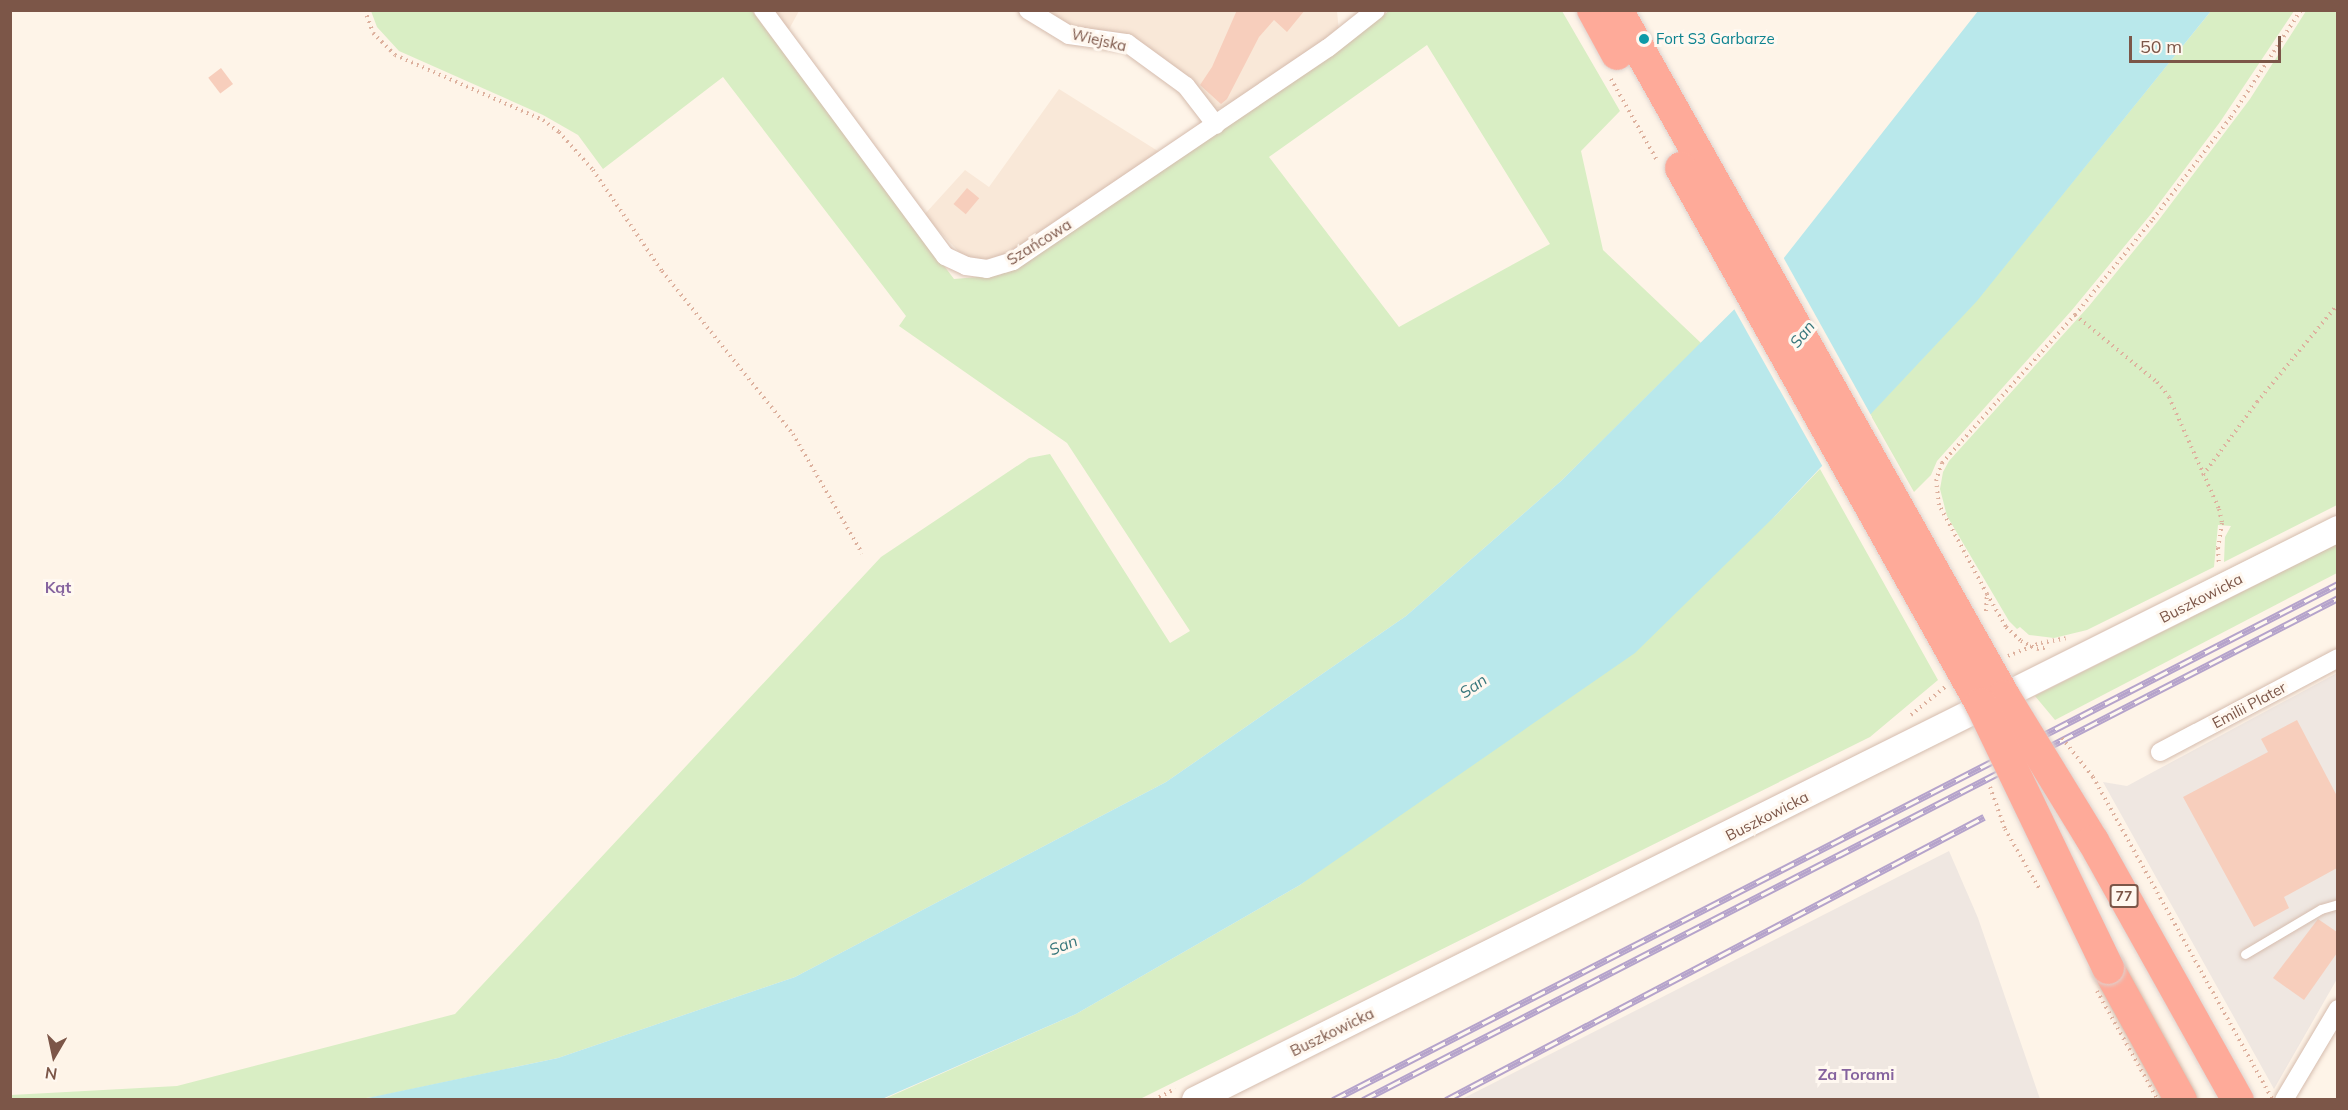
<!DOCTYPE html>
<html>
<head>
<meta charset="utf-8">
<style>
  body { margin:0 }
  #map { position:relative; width:2348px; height:1110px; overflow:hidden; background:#fef4e8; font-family:Mulish,sans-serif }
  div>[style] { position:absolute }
  .residential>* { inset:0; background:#f9e8d8 }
  .industrial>* { inset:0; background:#efe7e1 }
  .green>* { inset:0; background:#d9eec4 }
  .water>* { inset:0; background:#b9e8eb }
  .pier>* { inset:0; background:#fef4e8 }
  .building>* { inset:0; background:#f7cebc; transform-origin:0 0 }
  .path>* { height:4px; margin-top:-2px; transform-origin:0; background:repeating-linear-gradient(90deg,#ddb19e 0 1.5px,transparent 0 6px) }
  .roads { filter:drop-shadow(0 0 2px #d5bcae) drop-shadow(0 0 2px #d5bcae) }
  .lane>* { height:9px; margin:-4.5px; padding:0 4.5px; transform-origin:4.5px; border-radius:4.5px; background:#fff }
  .street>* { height:18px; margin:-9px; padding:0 9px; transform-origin:9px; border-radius:9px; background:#fff }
  .secondary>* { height:26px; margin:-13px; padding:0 13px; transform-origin:13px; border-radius:13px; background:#fff }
  .highway>* { height:32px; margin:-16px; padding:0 16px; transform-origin:16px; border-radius:16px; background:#feaa99 }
  .rail>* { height:7px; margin-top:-3.5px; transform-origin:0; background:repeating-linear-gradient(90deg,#fff8f0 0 14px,#b5a3cb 0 28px); box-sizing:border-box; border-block:2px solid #b5a3cb }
  .path-bridge>* { height:4px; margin-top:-2px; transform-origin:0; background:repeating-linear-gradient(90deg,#ddb19e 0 1.5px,transparent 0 6px) }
  .bridges { filter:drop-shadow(0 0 2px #ddd3cf) drop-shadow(0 0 2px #ddd3cf) }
  .highway-bridge>* { height:32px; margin:-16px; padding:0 16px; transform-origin:16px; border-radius:16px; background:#feaa99 }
  .dots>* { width:16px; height:16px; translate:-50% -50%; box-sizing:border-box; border:3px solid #fff8f0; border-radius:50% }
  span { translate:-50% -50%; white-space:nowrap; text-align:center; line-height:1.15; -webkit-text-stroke:6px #fff8f0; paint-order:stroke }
  .shield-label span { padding:2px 4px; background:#fff8f0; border:2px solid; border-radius:4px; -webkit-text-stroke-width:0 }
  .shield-label { font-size:14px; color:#7c5648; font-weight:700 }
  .culture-label { font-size:15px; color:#0d838f }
  .left { translate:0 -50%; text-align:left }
  .street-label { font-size:15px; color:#7c5648 }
  .water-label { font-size:16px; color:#37767b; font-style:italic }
  .neighbourhood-label { font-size:16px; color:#86649f; font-weight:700 }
  .frame { position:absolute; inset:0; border:12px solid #7c5648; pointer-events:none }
  .north { position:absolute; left:24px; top:1026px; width:60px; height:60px; -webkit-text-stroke:4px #fff8f0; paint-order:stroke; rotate:189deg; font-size:16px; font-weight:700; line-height:24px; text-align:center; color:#7c5648 }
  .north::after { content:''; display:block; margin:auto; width:21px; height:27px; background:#7c5648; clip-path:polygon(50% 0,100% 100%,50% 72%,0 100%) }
  .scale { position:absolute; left:2129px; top:36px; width:152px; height:27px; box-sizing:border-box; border:3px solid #7c5648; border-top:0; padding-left:8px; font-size:18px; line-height:21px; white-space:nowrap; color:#7c5648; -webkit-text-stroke:4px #fff8f0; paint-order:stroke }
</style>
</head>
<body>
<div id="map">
  <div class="residential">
    <div style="clip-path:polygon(773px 11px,799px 11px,788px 31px)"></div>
    <div style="clip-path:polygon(1045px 11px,1337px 11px,1339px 31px,1229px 107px,1212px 109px,1181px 74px,1073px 28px)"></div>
    <div style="clip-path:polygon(1059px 89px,1161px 153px,1021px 248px,995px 260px,976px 262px,961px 254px,924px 215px,965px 170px,989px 187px)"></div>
  </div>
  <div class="industrial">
    <div style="clip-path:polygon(2337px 673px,2337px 979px,2274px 1089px,2103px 782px,2127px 786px)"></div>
    <div style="clip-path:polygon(1949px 851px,1978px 918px,2040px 1099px,1462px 1099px)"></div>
  </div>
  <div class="green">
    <div style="clip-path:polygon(evenodd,371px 11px,752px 11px,954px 279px,1000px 275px,1239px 117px,1389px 11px,1562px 11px,1620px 111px,1581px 151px,1603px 250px,1701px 343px,1561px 481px,1406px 616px,1166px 782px,795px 977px,558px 1058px,374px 1097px,358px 1099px,11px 1100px,11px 1095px,177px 1086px,455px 1014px,881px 557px,1029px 458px,1050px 454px,1170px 643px,1190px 631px,1067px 443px,899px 326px,906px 316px,723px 77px,603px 169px,578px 135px,543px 115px,399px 51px,377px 27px,371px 11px,1427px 45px,1550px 244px,1399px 327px,1269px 157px,1427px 45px)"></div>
    <div style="clip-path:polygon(2211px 11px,2294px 11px,2220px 122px,2151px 214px,2072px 310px,1937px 461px,1931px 475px,1914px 492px,1870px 414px,1977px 300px)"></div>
    <div style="clip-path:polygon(2306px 11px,2337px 11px,2337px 505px,2224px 562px,2225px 537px,2231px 526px,2218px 525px,2214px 567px,2087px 630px,2054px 638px,2029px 635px,2020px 627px,2017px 629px,2009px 621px,1947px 516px,1940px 489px,1943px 472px,1949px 461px,2089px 306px,2158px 221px,2250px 99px)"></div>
    <div style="clip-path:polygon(1820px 469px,1938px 680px,1870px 737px,1140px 1099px,882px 1100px,1076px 1014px,1300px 885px,1775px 516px)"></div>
    <div style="clip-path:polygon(2337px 544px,2337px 573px,2055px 720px,2035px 696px)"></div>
  </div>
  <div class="water">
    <div style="clip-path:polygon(1978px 11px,2211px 11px,1977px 301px,1775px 516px,1635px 653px,1300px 885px,1076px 1014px,882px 1099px,358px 1100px,558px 1058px,795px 977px,1166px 782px,1406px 616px,1561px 481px,1776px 268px)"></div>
  </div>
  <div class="pier">
    <div style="clip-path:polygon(1782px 255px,1872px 417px,1824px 469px,1733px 307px)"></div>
  </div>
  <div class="building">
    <div style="clip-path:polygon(1237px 10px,1305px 10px,1287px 32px,1274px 20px,1259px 37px,1227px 99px,1221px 104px,1200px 85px,1212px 67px)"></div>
    <div style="left:221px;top:68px;width:20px;height:16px;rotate:53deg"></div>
    <div style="left:967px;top:188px;width:16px;height:21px;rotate:40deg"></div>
    <div style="clip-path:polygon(2297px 720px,2337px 796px,2337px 868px,2284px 897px,2289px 908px,2254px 927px,2183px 797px,2268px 752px,2261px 739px)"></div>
    <div style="clip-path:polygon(2318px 919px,2337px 932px,2337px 953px,2304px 1000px,2273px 978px)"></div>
  </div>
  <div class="path">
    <div style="left:365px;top:10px;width:24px;rotate:71deg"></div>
    <div style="left:373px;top:33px;width:31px;rotate:45deg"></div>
    <div style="left:395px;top:55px;width:162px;rotate:23.7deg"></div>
    <div style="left:543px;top:120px;width:20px;rotate:37deg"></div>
    <div style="left:559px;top:132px;width:51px;rotate:48.2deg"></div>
    <div style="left:593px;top:170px;width:122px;rotate:55.7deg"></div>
    <div style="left:662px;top:271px;width:209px;rotate:51.2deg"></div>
    <div style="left:793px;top:434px;width:138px;rotate:59.9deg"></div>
    <div style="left:2075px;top:315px;width:106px;rotate:39.3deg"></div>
    <div style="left:2157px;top:382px;width:19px;rotate:51deg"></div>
    <div style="left:2169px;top:397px;width:123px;rotate:65.9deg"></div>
    <div style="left:2219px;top:509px;width:14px;rotate:78deg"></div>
    <div style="left:2222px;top:523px;width:25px;rotate:99deg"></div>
    <div style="left:2218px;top:548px;width:17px;rotate:87deg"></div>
    <div style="left:2203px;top:475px;width:91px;rotate:-53.5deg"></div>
    <div style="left:2257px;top:402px;width:127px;rotate:-50.4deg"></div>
    <div style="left:1987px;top:594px;width:38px;rotate:60deg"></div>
    <div style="left:2006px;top:627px;width:21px;rotate:43deg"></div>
    <div style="left:2021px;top:641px;width:18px;rotate:27deg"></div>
    <div style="left:2037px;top:649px;width:12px;rotate:-9deg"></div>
    <div style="left:1986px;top:611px;width:17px;rotate:-87deg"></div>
    <div style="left:1987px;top:594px;width:101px;rotate:-118.3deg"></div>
    <div style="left:1939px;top:505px;width:24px;rotate:-97deg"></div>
    <div style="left:1936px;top:481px;width:19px;rotate:-72deg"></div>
    <div style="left:1942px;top:463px;width:199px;rotate:-48.1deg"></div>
    <div style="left:2075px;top:315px;width:124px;rotate:-50.9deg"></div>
    <div style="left:2153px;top:219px;width:128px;rotate:-52.6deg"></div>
    <div style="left:2231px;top:117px;width:128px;rotate:-56.8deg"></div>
    <div style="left:2008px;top:656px;width:35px;rotate:-22deg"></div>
    <div style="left:2041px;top:643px;width:25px;rotate:-11deg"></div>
    <div style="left:1911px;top:715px;width:44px;rotate:-39.5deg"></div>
    <div style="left:1154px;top:1100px;width:24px;rotate:-28deg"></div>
  </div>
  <div class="roads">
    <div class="lane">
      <div style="left:2245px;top:954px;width:88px;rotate:-30.6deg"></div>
      <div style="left:2321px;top:909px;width:18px;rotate:-16deg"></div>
    </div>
    <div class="street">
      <div style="left:763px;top:10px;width:306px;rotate:53.5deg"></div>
      <div style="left:945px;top:256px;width:23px;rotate:25deg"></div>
      <div style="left:966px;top:266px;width:21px;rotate:8deg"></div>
      <div style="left:987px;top:269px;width:27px;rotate:-17deg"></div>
      <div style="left:1013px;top:261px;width:380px;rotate:-34.1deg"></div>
      <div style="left:1328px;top:48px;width:61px;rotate:-38.4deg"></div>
      <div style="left:1028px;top:10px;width:48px;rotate:31.4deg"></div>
      <div style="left:1069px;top:35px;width:59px;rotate:7.9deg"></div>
      <div style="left:1127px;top:43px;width:73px;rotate:36.1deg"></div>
      <div style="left:1186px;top:86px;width:49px;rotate:52.4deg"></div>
      <div style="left:2160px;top:752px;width:201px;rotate:-27.8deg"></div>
      <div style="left:2284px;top:1100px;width:106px;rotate:-59.3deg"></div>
    </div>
    <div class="secondary">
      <div style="left:1195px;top:1100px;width:1278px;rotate:-26.54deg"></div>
    </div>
    <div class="highway">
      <div style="left:2108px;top:968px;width:151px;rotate:61.1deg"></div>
    </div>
  </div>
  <div class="rail">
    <div style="left:1333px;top:1100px;width:1130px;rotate:-27.18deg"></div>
    <div style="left:1363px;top:1100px;width:1097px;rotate:-27.24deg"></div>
    <div style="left:1446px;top:1100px;width:608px;rotate:-27.75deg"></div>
  </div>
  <div class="path-bridge">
    <div style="left:1611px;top:79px;width:95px;rotate:60.5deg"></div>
    <div style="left:2062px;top:738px;width:50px;rotate:51.5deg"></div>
    <div style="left:2093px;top:777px;width:370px;rotate:60.9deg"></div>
    <div style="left:1990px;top:787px;width:45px;rotate:70.3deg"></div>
    <div style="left:2005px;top:829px;width:68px;rotate:60deg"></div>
    <div style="left:2097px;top:991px;width:125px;rotate:60.8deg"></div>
  </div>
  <div class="bridges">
    <div class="highway-bridge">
      <div style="left:1593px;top:10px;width:50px;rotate:61.4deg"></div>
      <div style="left:1617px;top:10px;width:788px;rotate:60.57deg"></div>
      <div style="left:2004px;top:696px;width:170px;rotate:58.5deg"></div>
      <div style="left:2093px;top:841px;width:297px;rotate:60.8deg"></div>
      <div style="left:1681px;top:168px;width:614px;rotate:60.76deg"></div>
      <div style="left:1981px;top:704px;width:293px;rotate:64.3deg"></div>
    </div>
  </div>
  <div class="dots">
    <div style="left:1644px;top:39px;background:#0f9aa8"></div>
  </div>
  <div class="shield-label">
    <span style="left:2124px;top:896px">77</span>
  </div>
  <div class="culture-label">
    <span class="left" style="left:1656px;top:39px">Fort S3 Garbarze</span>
  </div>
  <div class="street-label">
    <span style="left:1099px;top:40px;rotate:13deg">Wiejska</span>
    <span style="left:1039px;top:242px;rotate:-32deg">Szańcowa</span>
    <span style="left:2201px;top:598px;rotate:-27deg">Buszkowicka</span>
    <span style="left:2249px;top:705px;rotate:-28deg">Emilii Plater</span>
    <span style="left:1767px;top:816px;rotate:-27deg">Buszkowicka</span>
    <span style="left:1332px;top:1032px;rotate:-26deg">Buszkowicka</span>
  </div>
  <div class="water-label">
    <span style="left:1802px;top:334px;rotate:-51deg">San</span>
    <span style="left:1473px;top:686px;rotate:-35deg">San</span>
    <span style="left:1063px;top:945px;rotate:-22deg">San</span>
  </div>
  <div class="neighbourhood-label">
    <span style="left:58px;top:587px">Kąt</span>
    <span style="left:1856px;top:1074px">Za Torami</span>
  </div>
  <div class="frame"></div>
  <div class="north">N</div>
  <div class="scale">50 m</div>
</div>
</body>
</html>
